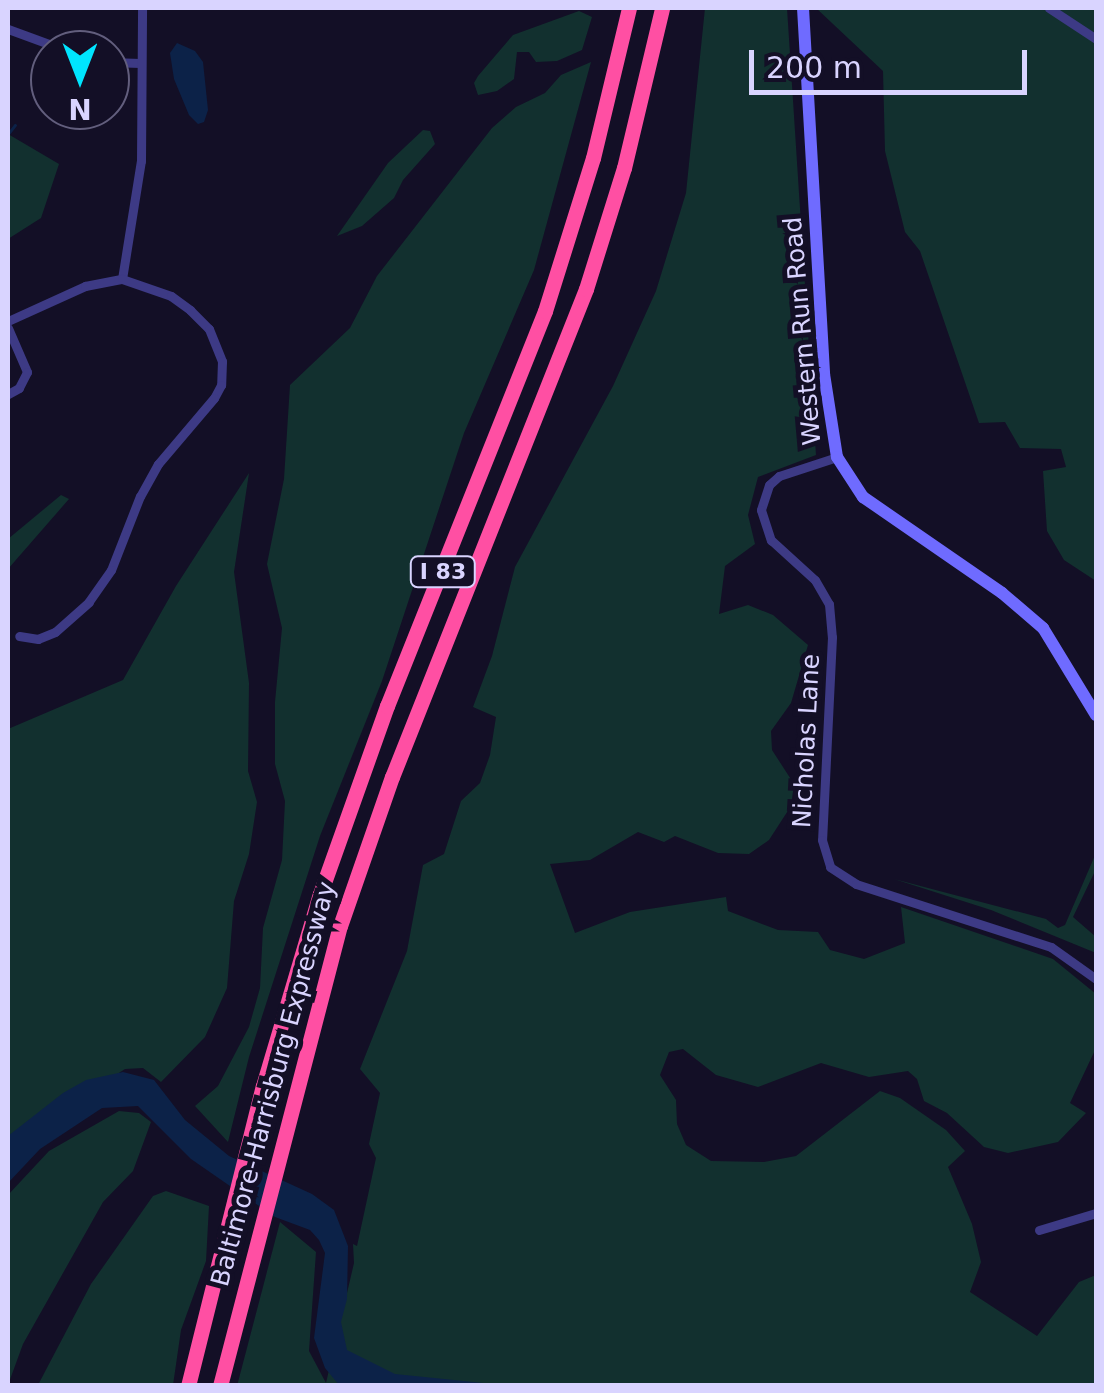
<!DOCTYPE html>
<html>
<head>
<meta charset="utf-8">
<style>
  body { margin:0 }
  #map { position:relative; width:1104px; height:1393px; overflow:hidden; background:#130f26; font-family:"DejaVu Sans",sans-serif }
  div>[style] { position:absolute }
  .green>* { inset:0; background:#12302f }
  .water>* { inset:0; background:#0c2248 }
  .stream>* { height:2.5px; margin:-1.25px; padding:0 1.25px; transform-origin:1.25px; border-radius:1.25px; background:#0c2248 }
  .street>* { height:9px; margin:-4.5px; padding:0 4.5px; transform-origin:4.5px; border-radius:4.5px; background:#3d3a85 }
  .secondary>* { height:12px; margin:-6px; padding:0 6px; transform-origin:6px; border-radius:6px; background:#6f6bff }
  .highway>* { height:15px; margin:-7.5px; padding:0 7.5px; transform-origin:7.5px; border-radius:7.5px; background:#ff4fa3 }
  span { translate:-50% -50%; white-space:nowrap; text-align:center; line-height:1.15; -webkit-text-stroke:10px #130f26; paint-order:stroke }
  .shield-label span { padding:2px 8px; background:#130f26; border:2px solid; border-radius:8px; -webkit-text-stroke-width:0 }
  .shield-label { font-size:22px; color:#d9d4ff; font-weight:700 }
  .street-label { font-size:25px; color:#d9d4ff }
  .frame { position:absolute; inset:0; border:10px solid #d9d4ff; pointer-events:none }
  .north { position:absolute; left:30px; top:30px; width:100px; height:100px; box-sizing:border-box; background:#130f26; border:2px solid #625e7d; border-radius:50%; rotate:180deg; font-size:28px; font-weight:700; line-height:40px; text-align:center; color:#d9d4ff }
  .north::after { content:''; display:block; margin:auto; width:35px; height:45px; background:#00e5ff; clip-path:polygon(50% 0,100% 100%,50% 72%,0 100%) }
  .scale { position:absolute; left:749px; top:50px; width:278px; height:45px; box-sizing:border-box; border:5px solid #d9d4ff; border-top:0; padding-left:12px; font-size:30px; line-height:35px; white-space:nowrap; color:#d9d4ff; -webkit-text-stroke:8px #130f26; paint-order:stroke }
</style>
</head>
<body>
<div id="map">
  <div class="green">
    <div style="clip-path:polygon(705px 8px,787px 8px,816px 455px,758px 477px,748px 515px,755px 544px,725px 566px,719px 614px,748px 605px,773px 615px,808px 645px,791px 703px,771px 731px,772px 750px,794px 784px,791px 806px,769px 840px,749px 854px,718px 853px,675px 836px,664px 842px,638px 832px,590px 860px,550px 864px,575px 933px,630px 912px,726px 897px,728px 911px,778px 930px,818px 932px,830px 950px,864px 959px,905px 943px,901px 907px,1053px 959px,1096px 994px,1096px 1048px,1070px 1103px,1086px 1113px,1058px 1142px,1008px 1153px,984px 1147px,947px 1113px,924px 1101px,917px 1079px,908px 1071px,869px 1077px,821px 1063px,758px 1087px,716px 1075px,683px 1049px,669px 1052px,660px 1075px,676px 1100px,677px 1124px,686px 1145px,711px 1161px,764px 1162px,796px 1156px,880px 1091px,900px 1098px,946px 1130px,965px 1151px,948px 1167px,972px 1224px,981px 1262px,970px 1292px,1037px 1336px,1079px 1282px,1096px 1275px,1096px 1385px,237px 1386px,280px 1222px,316px 1252px,309px 1351px,326px 1383px,354px 1263px,353px 1244px,357px 1246px,376px 1158px,369px 1144px,380px 1093px,360px 1069px,407px 951px,423px 865px,444px 854px,461px 801px,480px 783px,490px 755px,496px 717px,473px 707px,492px 656px,515px 567px,613px 386px,656px 291px,686px 193px)"></div>
    <div style="clip-path:polygon(816px 8px,1096px 8px,1096px 581px,1064px 560px,1047px 531px,1043px 471px,1066px 467px,1061px 449px,1020px 448px,1005px 422px,979px 423px,920px 251px,905px 232px,885px 151px,883px 71px)"></div>
    <div style="clip-path:polygon(579px 11px,592px 17px,582px 50px,557px 61px,536px 62px,529px 52px,517px 52px,514px 79px,497px 91px,478px 95px,474px 83px,478px 76px,513px 35px)"></div>
    <div style="clip-path:polygon(591px 62px,534px 270px,464px 433px,382px 681px,320px 836px,249px 1057px,228px 1142px,195px 1106px,218px 1086px,249px 1027px,260px 988px,263px 928px,282px 860px,285px 801px,275px 764px,275px 702px,282px 628px,267px 564px,284px 479px,290px 385px,350px 328px,377px 276px,492px 128px,516px 107px,545px 93px,561px 75px)"></div>
    <div style="clip-path:polygon(423px 130px,430px 131px,435px 144px,403px 180px,394px 198px,362px 226px,337px 236px,388px 163px)"></div>
    <div style="clip-path:polygon(8px 134px,59px 164px,41px 218px,8px 239px)"></div>
    <div style="clip-path:polygon(249px 473px,234px 572px,249px 683px,248px 771px,257px 802px,249px 854px,234px 901px,227px 988px,205px 1037px,161px 1082px,143px 1068px,125px 1069px,8px 1145px,8px 729px,123px 680px,176px 586px)"></div>
    <div style="clip-path:polygon(61px 495px,69px 499px,8px 569px,8px 539px)"></div>
    <div style="clip-path:polygon(1096px 853px,1096px 869px,1073px 917px,1096px 937px,1096px 953px,991px 910px,894px 879px,1046px 919px,1058px 928px,1065px 925px)"></div>
    <div style="clip-path:polygon(119px 1111px,139px 1113px,151px 1122px,133px 1171px,103px 1202px,23px 1344px,8px 1385px,8px 1195px,49px 1151px)"></div>
    <div style="clip-path:polygon(166px 1191px,209px 1206px,206px 1261px,181px 1330px,173px 1385px,38px 1385px,91px 1284px,153px 1196px)"></div>
  </div>
  <div class="water">
    <div style="clip-path:polygon(177px 43px,195px 51px,203px 62px,208px 110px,204px 122px,198px 124px,189px 115px,174px 79px,170px 53px)"></div>
    <div style="clip-path:polygon(123px 1072px,154px 1080px,185px 1120px,229px 1156px,312px 1194px,334px 1210px,348px 1246px,347px 1299px,341px 1322px,347px 1350px,395px 1374px,503px 1385px,339px 1385px,325px 1368px,314px 1338px,325px 1253px,319px 1240px,310px 1230px,275px 1217px,191px 1159px,138px 1106px,102px 1108px,40px 1149px,8px 1183px,8px 1136px,63px 1093px,86px 1080px)"></div>
  </div>
  <div class="stream">
    <div style="left:8px;top:134px;width:11px;rotate:-52deg"></div>
  </div>
  <div class="street">
    <div style="left:1049px;top:8px;width:56px;rotate:33.4deg"></div>
    <div style="left:8px;top:29px;width:61px;rotate:20.2deg"></div>
    <div style="left:110px;top:62px;width:30px;rotate:2deg"></div>
    <div style="left:122px;top:279px;width:120px;rotate:-80.9deg"></div>
    <div style="left:141px;top:161px;width:153px;rotate:-89.6deg"></div>
    <div style="left:8px;top:321px;width:85px;rotate:-24.4deg"></div>
    <div style="left:85px;top:286px;width:38px;rotate:-11deg"></div>
    <div style="left:122px;top:279px;width:52px;rotate:19.1deg"></div>
    <div style="left:171px;top:296px;width:24px;rotate:36deg"></div>
    <div style="left:190px;top:310px;width:27px;rotate:45deg"></div>
    <div style="left:209px;top:329px;width:35px;rotate:68deg"></div>
    <div style="left:222px;top:361px;width:24px;rotate:92deg"></div>
    <div style="left:221px;top:385px;width:15px;rotate:118deg"></div>
    <div style="left:214px;top:398px;width:87px;rotate:130.3deg"></div>
    <div style="left:158px;top:464px;width:37px;rotate:119deg"></div>
    <div style="left:140px;top:496px;width:79px;rotate:111.4deg"></div>
    <div style="left:111px;top:570px;width:39px;rotate:125deg"></div>
    <div style="left:89px;top:602px;width:45px;rotate:138.6deg"></div>
    <div style="left:55px;top:632px;width:18px;rotate:158deg"></div>
    <div style="left:38px;top:639px;width:19px;rotate:-171deg"></div>
    <div style="left:8px;top:328px;width:48px;rotate:66.6deg"></div>
    <div style="left:27px;top:372px;width:18px;rotate:117deg"></div>
    <div style="left:19px;top:388px;width:13px;rotate:151deg"></div>
    <div style="left:837px;top:457px;width:61px;rotate:161.9deg"></div>
    <div style="left:779px;top:476px;width:13px;rotate:138deg"></div>
    <div style="left:769px;top:485px;width:26px;rotate:108deg"></div>
    <div style="left:761px;top:510px;width:32px;rotate:72deg"></div>
    <div style="left:771px;top:540px;width:59px;rotate:42.3deg"></div>
    <div style="left:815px;top:580px;width:28px;rotate:60deg"></div>
    <div style="left:829px;top:604px;width:33px;rotate:85deg"></div>
    <div style="left:832px;top:637px;width:203px;rotate:92.8deg"></div>
    <div style="left:822px;top:840px;width:28px;rotate:73deg"></div>
    <div style="left:830px;top:867px;width:31px;rotate:33deg"></div>
    <div style="left:856px;top:884px;width:205px;rotate:17.9deg"></div>
    <div style="left:1051px;top:947px;width:55px;rotate:35.4deg"></div>
    <div style="left:1039px;top:1230px;width:59px;rotate:-16.6deg"></div>
  </div>
  <div class="secondary">
    <div style="left:803px;top:8px;width:367px;rotate:86.7deg"></div>
    <div style="left:824px;top:374px;width:84px;rotate:81.1deg"></div>
    <div style="left:837px;top:457px;width:48px;rotate:57deg"></div>
    <div style="left:863px;top:497px;width:169px;rotate:34.6deg"></div>
    <div style="left:1002px;top:593px;width:54px;rotate:40.5deg"></div>
    <div style="left:1043px;top:628px;width:102px;rotate:58.7deg"></div>
  </div>
  <div class="highway">
    <div style="left:188px;top:1386px;width:309px;rotate:-76deg"></div>
    <div style="left:263px;top:1086px;width:200px;rotate:-73.5deg"></div>
    <div style="left:320px;top:894px;width:200px;rotate:-70.4deg"></div>
    <div style="left:387px;top:706px;width:425px;rotate:-68.2deg"></div>
    <div style="left:545px;top:311px;width:160px;rotate:-72.6deg"></div>
    <div style="left:593px;top:158px;width:154px;rotate:-76.5deg"></div>
    <div style="left:220px;top:1386px;width:475px;rotate:-75.4deg"></div>
    <div style="left:340px;top:926px;width:158px;rotate:-70.8deg"></div>
    <div style="left:392px;top:777px;width:525px;rotate:-68.32deg"></div>
    <div style="left:586px;top:289px;width:127px;rotate:-72.6deg"></div>
    <div style="left:624px;top:168px;width:164px;rotate:-76.6deg"></div>
  </div>
  <div class="shield-label">
    <span style="left:443px;top:572px">I 83</span>
  </div>
  <div class="street-label">
    <span style="left:803px;top:331px;rotate:-95deg">Western Run Road</span>
    <span style="left:807px;top:741px;rotate:-87deg">Nicholas Lane</span>
    <span style="left:274px;top:1084px;rotate:-75deg">Baltimore-Harrisburg Expressway</span>
  </div>
  <div class="frame"></div>
  <div class="north">N</div>
  <div class="scale">200 m</div>
</div>
</body>
</html>
